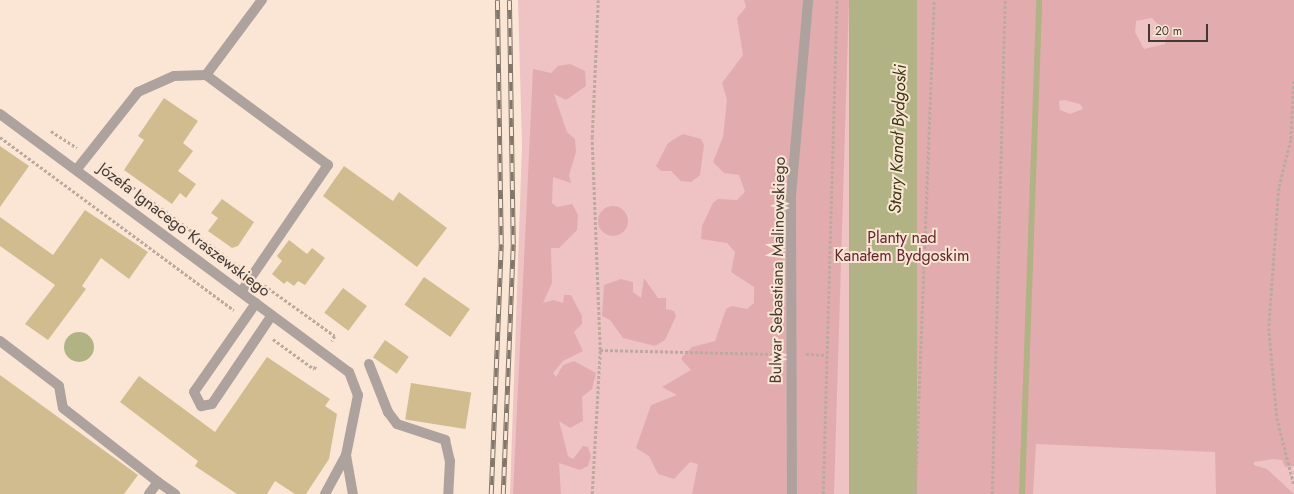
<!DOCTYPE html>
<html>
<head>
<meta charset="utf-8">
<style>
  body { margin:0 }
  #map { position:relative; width:1294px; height:494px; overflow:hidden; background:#fbe6d5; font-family:Jost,sans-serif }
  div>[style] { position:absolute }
  .green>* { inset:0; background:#efc2c4 }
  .forest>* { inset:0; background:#e2acaf }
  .round { border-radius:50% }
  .water>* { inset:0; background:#b2b385; transform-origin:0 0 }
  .stream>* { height:6px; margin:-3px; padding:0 3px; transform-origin:3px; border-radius:3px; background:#b2b385 }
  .building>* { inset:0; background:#d1bc90; transform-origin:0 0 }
  .path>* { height:2.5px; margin-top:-1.25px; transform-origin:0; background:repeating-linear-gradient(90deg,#bcab9d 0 3px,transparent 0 5px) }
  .minor>* { height:10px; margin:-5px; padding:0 5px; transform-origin:5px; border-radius:5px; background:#aea29e }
  .rail>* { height:4.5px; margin-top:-2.25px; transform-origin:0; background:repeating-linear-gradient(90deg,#fbe6d5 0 9px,#82766b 0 18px); box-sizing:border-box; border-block:1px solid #82766b }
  span { translate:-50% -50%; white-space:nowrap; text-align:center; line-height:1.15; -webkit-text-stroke:4px #fbe6d5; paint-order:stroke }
  .street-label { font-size:16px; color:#413932 }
  .park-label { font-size:16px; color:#64242c }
  .water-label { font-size:17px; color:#373711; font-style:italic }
  .scale { position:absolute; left:1148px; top:24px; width:60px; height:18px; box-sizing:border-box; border:2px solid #413932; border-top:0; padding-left:5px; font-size:12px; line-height:14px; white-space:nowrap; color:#413932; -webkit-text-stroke:3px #fbe6d5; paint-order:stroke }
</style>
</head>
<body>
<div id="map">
  <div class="green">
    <div style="clip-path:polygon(518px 0,1294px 0,1294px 494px,510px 494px,522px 146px)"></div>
  </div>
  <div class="forest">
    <div style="clip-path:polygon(744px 0,849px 0,834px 494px,692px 494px,698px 464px,690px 462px,674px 479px,658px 474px,649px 456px,636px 448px,651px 405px,677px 395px,662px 387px,691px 370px,681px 359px,683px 356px,692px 347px,715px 341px,726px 309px,732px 306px,747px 309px,754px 303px,754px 287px,731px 272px,735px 252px,727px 243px,701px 239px,702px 226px,713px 203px,718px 199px,737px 200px,745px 192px,739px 175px,724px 173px,713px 162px,723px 137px,727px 100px,722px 83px,743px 55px,737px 18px,746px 7px)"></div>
    <div style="clip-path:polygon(evenodd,917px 0,1294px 0,1294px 466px,1285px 467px,1282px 460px,1273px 459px,1254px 462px,1254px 465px,1267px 469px,1294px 494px,1216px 494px,1215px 452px,1036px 444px,1033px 494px,900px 494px,917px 0,1152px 18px,1167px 33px,1165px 44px,1144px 49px,1135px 32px,1136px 21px,1152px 18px,917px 0,1064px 100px,1080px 104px,1083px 109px,1070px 114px,1060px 110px,1059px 101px,1064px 100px)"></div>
    <div style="clip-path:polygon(570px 64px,585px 71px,586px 86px,566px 100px,554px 94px,567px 132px,575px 139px,576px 152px,569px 175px,571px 183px,553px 177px,552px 203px,557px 207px,572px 204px,578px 215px,577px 230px,559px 248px,551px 248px,552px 283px,543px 303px,553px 300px,563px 303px,564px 295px,571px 295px,582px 316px,582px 324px,574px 332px,583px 351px,563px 361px,553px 373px,556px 377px,563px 365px,574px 361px,596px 373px,592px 389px,582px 397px,583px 421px,570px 428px,559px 421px,568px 456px,573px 459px,583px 446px,588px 447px,591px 456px,588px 466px,580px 470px,559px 463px,561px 494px,513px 494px,533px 69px,551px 73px,558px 66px)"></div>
    <div style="clip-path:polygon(683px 134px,701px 139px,704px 145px,700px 175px,691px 182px,681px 181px,671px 171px,661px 171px,656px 166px,668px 143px)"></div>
    <div class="round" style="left:598px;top:206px;width:30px;height:30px"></div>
    <div style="clip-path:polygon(644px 278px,658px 298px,666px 298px,666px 309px,674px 311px,676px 316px,665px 340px,655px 346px,623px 338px,610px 320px,602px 316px,604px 285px,621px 279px,633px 282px,633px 292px,641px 298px)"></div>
  </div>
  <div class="water">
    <div style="left:849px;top:0;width:68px;height:494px"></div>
    <div class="round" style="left:64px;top:332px;width:30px;height:30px"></div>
  </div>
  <div class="stream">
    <div style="left:1022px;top:494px;width:494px;rotate:-88deg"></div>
  </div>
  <div class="building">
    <div style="clip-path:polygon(164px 98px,198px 121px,183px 143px,193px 151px,178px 171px,196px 184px,186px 198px,180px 193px,172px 204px,124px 170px,144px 140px,138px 136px)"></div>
    <div style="clip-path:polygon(0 146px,29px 166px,0 207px)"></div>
    <div style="clip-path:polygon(344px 166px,393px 201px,399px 192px,447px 228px,417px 267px,323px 196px)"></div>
    <div style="clip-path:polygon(222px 199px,254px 222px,238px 246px,232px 248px,208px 231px,218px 218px,211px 213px)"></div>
    <div style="clip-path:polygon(85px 210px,148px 252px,129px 279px,101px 258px,82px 286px,86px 289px,48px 340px,25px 324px,55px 285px,0 246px,0 217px,53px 255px)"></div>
    <div style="clip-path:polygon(289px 240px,307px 254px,312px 248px,325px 258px,305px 285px,298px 281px,294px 286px,287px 281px,284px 284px,272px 274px,282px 261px,277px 256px)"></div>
    <div style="left:424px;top:277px;width:56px;height:34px;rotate:35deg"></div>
    <div style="left:343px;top:288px;width:30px;height:31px;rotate:37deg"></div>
    <div style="left:385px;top:340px;width:29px;height:21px;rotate:35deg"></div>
    <div style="clip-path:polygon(267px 357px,330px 399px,325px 406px,337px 414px,329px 459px,306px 494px,295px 494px,275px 481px,267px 494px,237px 494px,195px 466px,198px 461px,120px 402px,139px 376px,215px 432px)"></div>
    <div style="clip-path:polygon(0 375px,138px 475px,124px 494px,0 494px)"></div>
    <div style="left:411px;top:383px;width:61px;height:37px;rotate:9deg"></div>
  </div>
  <div class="path">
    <div style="left:1294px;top:81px;width:59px;rotate:92.9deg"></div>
    <div style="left:1291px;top:140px;width:49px;rotate:104deg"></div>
    <div style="left:1279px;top:188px;width:140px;rotate:94.1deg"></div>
    <div style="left:1269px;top:328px;width:90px;rotate:84.9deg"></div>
    <div style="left:1277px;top:418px;width:69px;rotate:75.8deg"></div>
    <div style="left:51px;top:131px;width:31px;rotate:33deg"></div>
    <div style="left:0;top:137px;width:291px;rotate:36.5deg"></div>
    <div style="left:101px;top:163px;width:175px;rotate:36.9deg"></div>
    <div style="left:264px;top:285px;width:87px;rotate:35.7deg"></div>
    <div style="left:335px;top:336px;width:6px;rotate:121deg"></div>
    <div style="left:273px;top:339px;width:51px;rotate:36.2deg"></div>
    <div style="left:314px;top:369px;width:4px;rotate:-63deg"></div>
    <div style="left:600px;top:350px;width:177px;rotate:1.3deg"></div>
    <div style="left:806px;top:354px;width:20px;rotate:3deg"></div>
    <div style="left:592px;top:494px;width:144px;rotate:-86.8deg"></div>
    <div style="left:600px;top:350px;width:212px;rotate:-92.2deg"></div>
    <div style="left:592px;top:138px;width:138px;rotate:-87.5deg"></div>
    <div style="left:823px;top:494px;width:494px;rotate:-88.4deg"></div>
    <div style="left:915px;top:494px;width:494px;rotate:-87.8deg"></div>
    <div style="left:992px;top:494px;width:494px;rotate:-88.5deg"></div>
  </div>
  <div class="minor">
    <div style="left:0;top:114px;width:434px;rotate:36.5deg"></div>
    <div style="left:349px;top:372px;width:25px;rotate:69deg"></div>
    <div style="left:358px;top:395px;width:61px;rotate:101.3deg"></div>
    <div style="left:346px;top:455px;width:40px;rotate:80deg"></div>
    <div style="left:77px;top:169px;width:98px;rotate:-51.6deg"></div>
    <div style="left:138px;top:92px;width:39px;rotate:-24deg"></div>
    <div style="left:174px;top:76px;width:32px;rotate:-2deg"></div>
    <div style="left:241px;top:292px;width:154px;rotate:-55.6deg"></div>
    <div style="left:328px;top:165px;width:152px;rotate:-143.6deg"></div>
    <div style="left:206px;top:75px;width:94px;rotate:-53.3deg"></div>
    <div style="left:256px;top:303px;width:108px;rotate:124.9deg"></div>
    <div style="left:194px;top:392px;width:16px;rotate:63deg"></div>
    <div style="left:201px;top:406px;width:11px;rotate:-10deg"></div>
    <div style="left:212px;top:404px;width:107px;rotate:-56deg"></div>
    <div style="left:0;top:341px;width:74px;rotate:37.3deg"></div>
    <div style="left:59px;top:386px;width:22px;rotate:80deg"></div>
    <div style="left:63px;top:408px;width:120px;rotate:37.9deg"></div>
    <div style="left:158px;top:482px;width:15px;rotate:127deg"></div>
    <div style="left:369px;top:364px;width:52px;rotate:68.4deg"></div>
    <div style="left:388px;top:412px;width:15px;rotate:53deg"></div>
    <div style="left:397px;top:424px;width:51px;rotate:18.4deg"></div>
    <div style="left:445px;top:440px;width:22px;rotate:77deg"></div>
    <div style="left:450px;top:461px;width:33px;rotate:93deg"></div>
    <div style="left:158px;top:482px;width:21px;rotate:35deg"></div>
    <div style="left:325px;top:494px;width:44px;rotate:-61.7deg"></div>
    <div style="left:792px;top:494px;width:298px;rotate:-90.2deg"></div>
    <div style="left:791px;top:196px;width:197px;rotate:-85deg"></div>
  </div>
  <div class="rail">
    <div style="left:491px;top:494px;width:250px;rotate:-87.7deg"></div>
    <div style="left:501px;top:244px;width:244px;rotate:-90.9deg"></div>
    <div style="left:503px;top:494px;width:250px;rotate:-87.7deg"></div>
    <div style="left:513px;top:244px;width:244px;rotate:-90.9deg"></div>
  </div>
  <div class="street-label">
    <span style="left:184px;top:230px;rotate:37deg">Józefa Ignacego Kraszewskiego</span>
    <span style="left:778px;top:270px;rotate:-89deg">Bulwar Sebastiana Malinowskiego</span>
  </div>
  <div class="park-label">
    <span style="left:902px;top:247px">Planty nad<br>Kanałem Bydgoskim</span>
  </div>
  <div class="water-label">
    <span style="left:898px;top:139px;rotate:-88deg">Stary Kanał Bydgoski</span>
  </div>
  <div class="scale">20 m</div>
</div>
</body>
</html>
